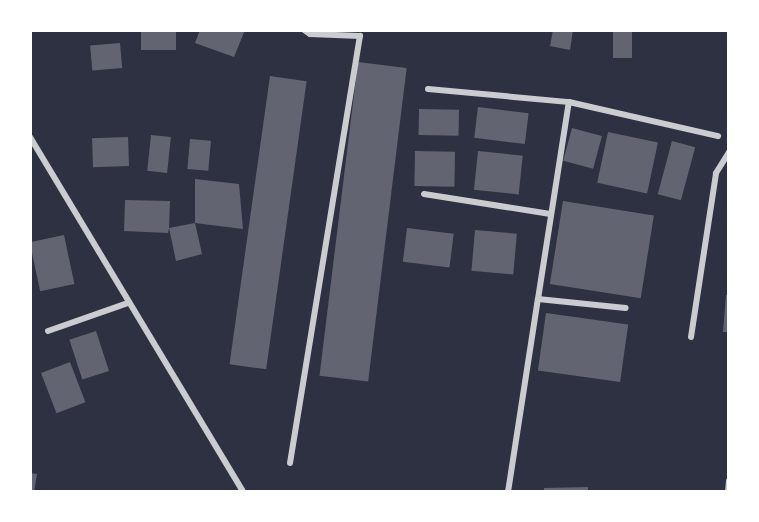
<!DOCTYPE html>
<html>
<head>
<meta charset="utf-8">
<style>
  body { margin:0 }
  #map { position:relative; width:759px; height:522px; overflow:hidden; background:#2d3142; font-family:"Source Sans 3",sans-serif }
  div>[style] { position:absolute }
  .building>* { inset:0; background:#626471; transform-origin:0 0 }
  .minor>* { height:6px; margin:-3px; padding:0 3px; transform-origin:3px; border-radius:3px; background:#caccd0 }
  span { translate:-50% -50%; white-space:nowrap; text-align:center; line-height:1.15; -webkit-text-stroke:6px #fff; paint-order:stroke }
  .frame { position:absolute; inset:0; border:32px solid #fff; pointer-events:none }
</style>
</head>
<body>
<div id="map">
  <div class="building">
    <div style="left:141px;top:30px;width:35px;height:20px"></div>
    <div style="clip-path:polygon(200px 30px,245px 30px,234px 57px,195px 43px)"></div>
    <div style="clip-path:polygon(553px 30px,573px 30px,570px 50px,550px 46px)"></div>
    <div style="left:613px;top:30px;width:19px;height:28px"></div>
    <div style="left:120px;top:43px;width:25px;height:30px;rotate:85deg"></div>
    <div style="left:358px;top:62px;width:49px;height:316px;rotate:7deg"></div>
    <div style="left:270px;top:76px;width:37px;height:291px;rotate:8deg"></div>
    <div style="left:478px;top:107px;width:51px;height:31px;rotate:7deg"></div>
    <div style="left:419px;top:109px;width:40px;height:26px;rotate:1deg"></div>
    <div style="left:572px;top:128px;width:31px;height:34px;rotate:15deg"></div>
    <div style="left:608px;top:132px;width:51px;height:52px;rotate:12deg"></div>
    <div style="left:151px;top:135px;width:20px;height:36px;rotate:6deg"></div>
    <div style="left:128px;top:137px;width:29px;height:36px;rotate:88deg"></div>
    <div style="left:190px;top:139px;width:21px;height:30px;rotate:5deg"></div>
    <div style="left:672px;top:141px;width:24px;height:55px;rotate:15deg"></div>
    <div style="left:415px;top:151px;width:40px;height:35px;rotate:1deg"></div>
    <div style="left:478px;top:151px;width:45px;height:39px;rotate:6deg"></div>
    <div style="clip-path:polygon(195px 179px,239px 184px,243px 229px,195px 223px,202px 254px,176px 261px,169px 228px,168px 233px,124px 231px,125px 200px,170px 201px,169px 228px,195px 223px)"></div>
    <div style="left:563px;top:201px;width:92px;height:84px;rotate:9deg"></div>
    <div style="left:407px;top:228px;width:47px;height:34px;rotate:7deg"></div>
    <div style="left:475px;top:230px;width:42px;height:41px;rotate:5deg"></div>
    <div style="left:64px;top:235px;width:50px;height:35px;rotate:78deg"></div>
    <div style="clip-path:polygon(726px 295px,729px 295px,729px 332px,723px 332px)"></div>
    <div style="left:546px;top:313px;width:83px;height:58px;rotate:8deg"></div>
    <div style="left:96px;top:331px;width:42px;height:28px;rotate:72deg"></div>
    <div style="left:70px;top:362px;width:43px;height:31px;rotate:69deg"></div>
    <div style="clip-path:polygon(30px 473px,37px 474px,34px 492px,30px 492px)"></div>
    <div style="clip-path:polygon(588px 487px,588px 492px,544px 492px,544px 488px)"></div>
  </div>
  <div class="minor">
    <div style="left:428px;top:89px;width:142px;rotate:5.3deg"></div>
    <div style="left:30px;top:137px;width:414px;rotate:59deg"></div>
    <div style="left:424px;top:194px;width:128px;rotate:9deg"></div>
    <div style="left:538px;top:299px;width:199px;rotate:-81.1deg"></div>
    <div style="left:569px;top:102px;width:153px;rotate:12.9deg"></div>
    <div style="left:48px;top:331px;width:85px;rotate:-19.3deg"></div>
    <div style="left:691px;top:337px;width:166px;rotate:-81.3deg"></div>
    <div style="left:716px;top:173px;width:25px;rotate:-58deg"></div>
    <div style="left:290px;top:463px;width:433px;rotate:-80.7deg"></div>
    <div style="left:360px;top:36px;width:50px;rotate:-177.7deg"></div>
    <div style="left:310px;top:34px;width:7px;rotate:-146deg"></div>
    <div style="left:508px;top:492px;width:195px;rotate:-81.2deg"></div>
    <div style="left:538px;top:299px;width:88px;rotate:5.8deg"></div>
    <div style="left:728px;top:492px;width:11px;rotate:-85deg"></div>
  </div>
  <div class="frame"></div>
</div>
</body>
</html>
